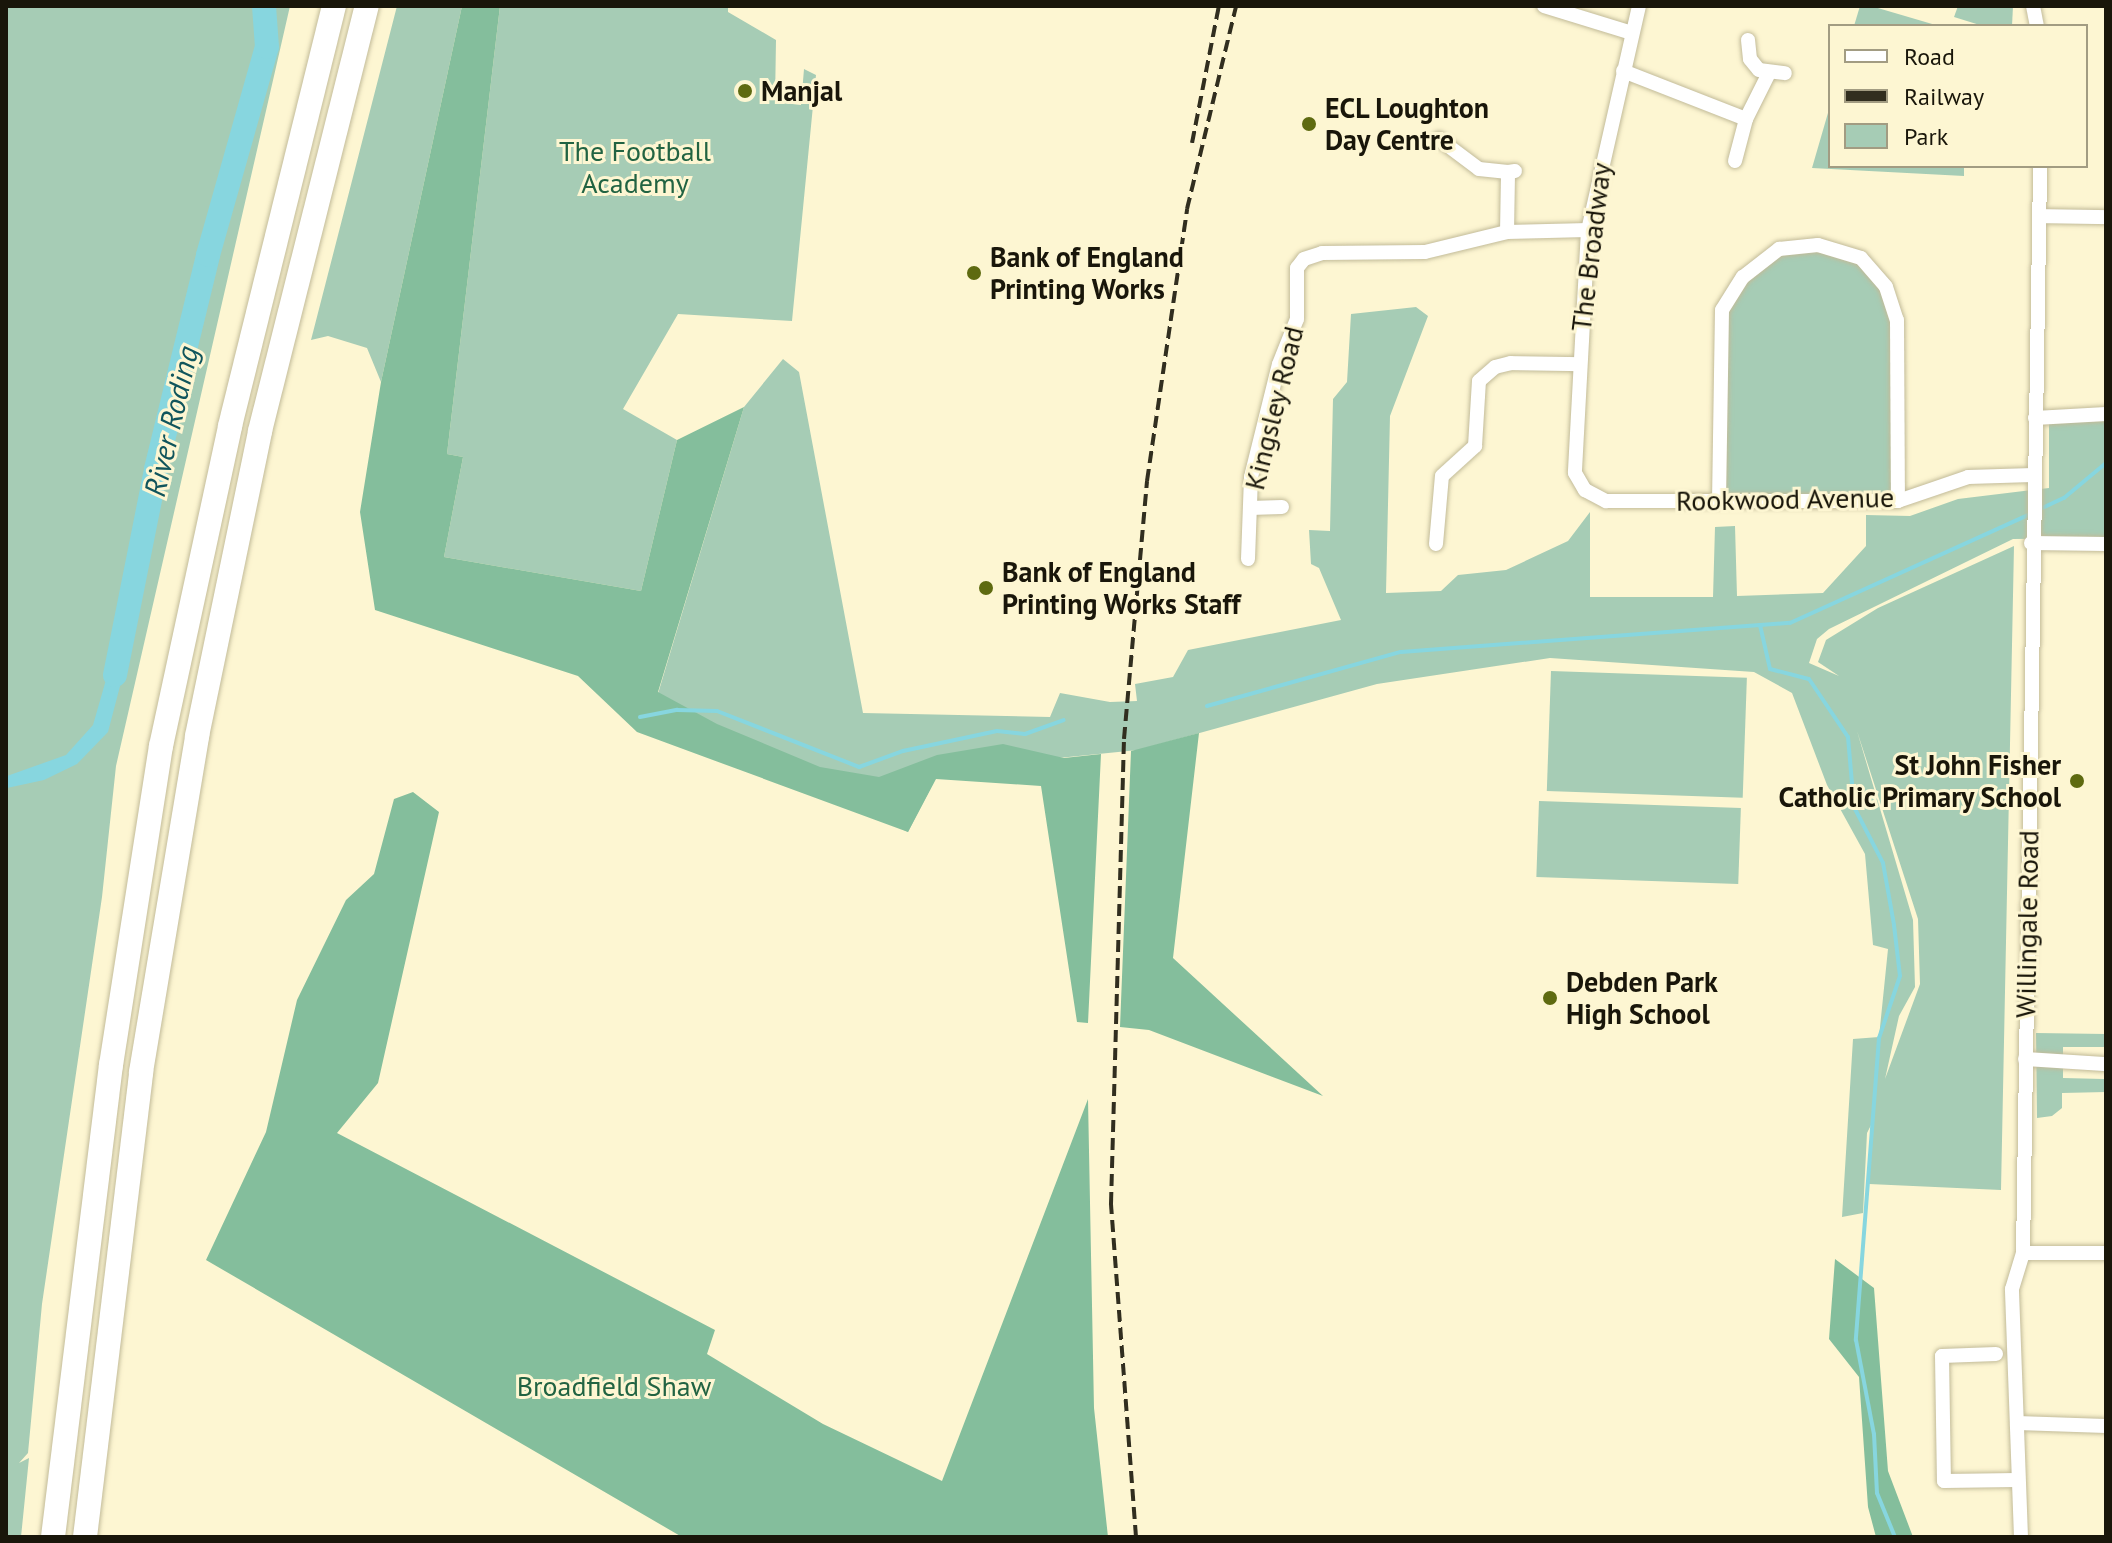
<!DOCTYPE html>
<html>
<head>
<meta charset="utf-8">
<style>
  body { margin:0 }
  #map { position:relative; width:2112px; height:1543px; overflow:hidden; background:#fdf6d2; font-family:"PT Sans",sans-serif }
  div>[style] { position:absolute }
  .green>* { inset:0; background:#a6ccb5; transform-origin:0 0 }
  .forest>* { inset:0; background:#84be9c }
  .water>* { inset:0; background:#87d6df }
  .stream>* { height:4px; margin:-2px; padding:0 2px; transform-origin:2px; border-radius:2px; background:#87d6df }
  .river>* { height:24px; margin:-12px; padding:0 12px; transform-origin:12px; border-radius:12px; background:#87d6df }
  .roads { filter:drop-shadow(0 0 2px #c2bb99) drop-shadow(0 0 2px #c2bb99) }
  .minor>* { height:14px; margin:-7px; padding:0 7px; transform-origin:7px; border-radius:7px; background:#fff }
  .motorway>* { height:24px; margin:-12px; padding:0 12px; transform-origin:12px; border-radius:12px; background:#fff }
  .rail>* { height:4px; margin-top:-2px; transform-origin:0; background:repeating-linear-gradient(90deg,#312e1f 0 12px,transparent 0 18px) }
  .dots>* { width:22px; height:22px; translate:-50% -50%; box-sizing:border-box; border:4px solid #fdf6d2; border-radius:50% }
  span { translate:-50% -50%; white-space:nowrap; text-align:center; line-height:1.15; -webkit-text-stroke:6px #fdf6d2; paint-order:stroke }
  .poi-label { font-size:28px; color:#19160a; font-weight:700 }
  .left { translate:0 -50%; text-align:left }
  .right { translate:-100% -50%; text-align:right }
  .park-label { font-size:28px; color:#216342 }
  .street-label { font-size:28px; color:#19160a }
  .water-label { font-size:30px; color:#10555c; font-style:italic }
  .frame { position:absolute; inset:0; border:8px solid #19160a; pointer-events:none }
  .legend { position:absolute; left:1828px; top:24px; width:260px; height:144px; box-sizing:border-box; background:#fdf6d2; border:2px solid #a29c82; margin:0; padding:10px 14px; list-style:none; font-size:24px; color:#19160a }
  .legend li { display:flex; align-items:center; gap:16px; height:40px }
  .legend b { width:40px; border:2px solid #a29c82 }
</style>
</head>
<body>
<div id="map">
  <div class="green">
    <div style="clip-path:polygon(6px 6px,290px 6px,116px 766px,102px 897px,42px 1304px,28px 1453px,19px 1463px,29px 1458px,21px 1537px,6px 1537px)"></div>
    <div style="clip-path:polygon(397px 6px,462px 6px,381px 382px,367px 348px,328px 336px,311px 340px)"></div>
    <div style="clip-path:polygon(500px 6px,728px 6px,728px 12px,776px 40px,775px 102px,801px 105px,804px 69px,816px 75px,792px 321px,678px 314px,623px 409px,677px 440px,641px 591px,444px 557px,463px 457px,447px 454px)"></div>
    <div style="clip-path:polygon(1860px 6px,1871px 6px,1939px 26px,1854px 26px)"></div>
    <div style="clip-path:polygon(1958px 6px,2013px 6px,2012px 26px,1983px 26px,1954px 17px)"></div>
    <div style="clip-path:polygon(1830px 106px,1830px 166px,1964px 166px,1964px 176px,1812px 168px)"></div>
    <div style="clip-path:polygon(1818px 245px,1861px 258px,1897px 320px,1898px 501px,1719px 501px,1722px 310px,1743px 277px,1779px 249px)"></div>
    <div style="clip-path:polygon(evenodd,1416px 307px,1428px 316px,1390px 416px,1386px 593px,1441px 591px,1458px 575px,1506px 570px,1568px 541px,1590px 512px,1590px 597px,1713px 597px,1715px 527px,1735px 526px,1737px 596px,1823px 593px,1866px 546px,1866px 515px,1910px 516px,1958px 499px,2049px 488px,2049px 423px,2106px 421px,2106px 538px,2013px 539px,1829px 629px,1817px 639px,1809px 663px,1839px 676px,1818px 662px,1826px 640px,1878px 608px,2014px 546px,2001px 1190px,1869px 1184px,1873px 1121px,1867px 1133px,1863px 1213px,1842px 1217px,1853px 1039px,1879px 1037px,1888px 949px,1873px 945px,1865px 854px,1827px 785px,1792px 693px,1754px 672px,1550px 658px,1377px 684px,1138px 750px,940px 770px,908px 832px,654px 707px,744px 407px,783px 359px,799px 372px,863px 713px,1050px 717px,1060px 693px,1110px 702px,1137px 701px,1135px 684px,1173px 677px,1188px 650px,1341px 620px,1319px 568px,1311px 564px,1309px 530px,1330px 531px,1333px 399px,1347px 382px,1351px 314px,1416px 307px,1857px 731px,1918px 919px,1920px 984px,1885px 1079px,1899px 1016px,1915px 987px,1913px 920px,1857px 731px)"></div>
    <div style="left:1551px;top:671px;width:196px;height:120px;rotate:2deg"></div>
    <div style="left:1539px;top:801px;width:202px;height:76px;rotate:2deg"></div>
    <div style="clip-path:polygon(evenodd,2036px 1033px,2106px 1034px,2106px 1092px,2062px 1093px,2062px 1108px,2052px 1116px,2037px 1118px,2036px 1033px,2063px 1047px,2105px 1047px,2104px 1079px,2063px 1078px,2063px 1047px)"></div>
  </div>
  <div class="forest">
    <div style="clip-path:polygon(462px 6px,500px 6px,447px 454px,463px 457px,444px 557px,641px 591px,677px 440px,744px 407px,658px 692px,717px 724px,820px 767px,879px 777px,937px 755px,1003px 744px,1064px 758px,1101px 754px,1088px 1023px,1077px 1022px,1041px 786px,936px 779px,908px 832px,637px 732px,578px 676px,375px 610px,360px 512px,381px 382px)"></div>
    <div style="clip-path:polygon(1199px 733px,1173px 958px,1323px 1096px,1149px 1030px,1120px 1027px,1131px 751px)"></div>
    <div style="clip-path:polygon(413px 792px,439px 812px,378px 1083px,337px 1133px,715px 1330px,707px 1354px,823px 1424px,942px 1481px,1088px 1099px,1094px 1408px,1108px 1537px,682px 1537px,206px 1260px,266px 1132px,297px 1000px,346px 900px,374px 874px,394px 799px)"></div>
    <div style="clip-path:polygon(1835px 1259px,1874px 1288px,1888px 1471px,1913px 1537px,1876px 1537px,1868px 1507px,1859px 1377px,1829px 1339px)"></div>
  </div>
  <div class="water">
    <div style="clip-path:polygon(116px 645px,130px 648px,108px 732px,77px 764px,44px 780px,7px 788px,7px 776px,66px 755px,93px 725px)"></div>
  </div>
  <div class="stream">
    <div style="left:2040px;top:509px;width:26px;rotate:-25deg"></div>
    <div style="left:2064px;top:498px;width:55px;rotate:-39.8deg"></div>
    <div style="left:1760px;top:625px;width:45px;rotate:77.2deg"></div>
    <div style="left:1770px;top:669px;width:40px;rotate:14.4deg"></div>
    <div style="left:1809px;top:679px;width:70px;rotate:56.1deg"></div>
    <div style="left:1848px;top:737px;width:70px;rotate:85.1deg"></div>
    <div style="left:1854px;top:807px;width:63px;rotate:62.6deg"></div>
    <div style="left:1883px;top:863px;width:63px;rotate:79.9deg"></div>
    <div style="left:1894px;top:925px;width:51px;rotate:83.3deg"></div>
    <div style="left:1900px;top:976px;width:65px;rotate:108.7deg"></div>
    <div style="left:1879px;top:1038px;width:303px;rotate:94.4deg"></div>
    <div style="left:1856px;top:1340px;width:96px;rotate:79.2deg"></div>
    <div style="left:1874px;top:1434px;width:59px;rotate:87.1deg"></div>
    <div style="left:1877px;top:1493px;width:48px;rotate:67.8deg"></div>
    <div style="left:1207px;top:706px;width:201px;rotate:-15.6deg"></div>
    <div style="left:1401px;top:652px;width:390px;rotate:-4.3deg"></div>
    <div style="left:1790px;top:623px;width:266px;rotate:-24.4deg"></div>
    <div style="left:640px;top:717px;width:38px;rotate:-11deg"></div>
    <div style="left:677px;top:710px;width:40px;rotate:1.4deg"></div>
    <div style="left:717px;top:711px;width:153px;rotate:21.5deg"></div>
    <div style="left:859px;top:767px;width:47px;rotate:-20deg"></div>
    <div style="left:903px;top:751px;width:96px;rotate:-12deg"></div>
    <div style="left:997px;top:731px;width:28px;rotate:6deg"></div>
    <div style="left:1025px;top:734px;width:41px;rotate:-19.7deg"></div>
  </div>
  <div class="river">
    <div style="left:115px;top:675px;width:210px;rotate:-78.7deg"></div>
    <div style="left:156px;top:469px;width:220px;rotate:-76.3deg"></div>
    <div style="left:208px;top:255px;width:216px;rotate:-74.2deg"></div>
    <div style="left:267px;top:47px;width:41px;rotate:-94.2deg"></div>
  </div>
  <div class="roads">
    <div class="minor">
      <div style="left:1544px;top:6px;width:92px;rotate:17.1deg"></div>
      <div style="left:1639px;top:6px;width:230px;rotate:102.8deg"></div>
      <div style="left:1588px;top:230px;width:243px;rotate:93.1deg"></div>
      <div style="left:1575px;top:473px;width:20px;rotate:60deg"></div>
      <div style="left:1585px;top:490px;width:24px;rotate:28deg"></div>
      <div style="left:1606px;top:501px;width:292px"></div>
      <div style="left:1898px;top:501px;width:74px;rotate:-18.9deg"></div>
      <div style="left:1968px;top:477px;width:65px;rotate:-1.8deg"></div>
      <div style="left:2033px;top:6px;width:20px;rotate:79deg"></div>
      <div style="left:1748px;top:40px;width:19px;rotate:84deg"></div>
      <div style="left:1750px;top:59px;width:14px;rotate:51deg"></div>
      <div style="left:1759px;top:70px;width:26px;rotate:7deg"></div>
      <div style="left:1623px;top:71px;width:132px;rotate:21.3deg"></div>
      <div style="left:1746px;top:119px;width:49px;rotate:-63.4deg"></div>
      <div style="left:1439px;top:139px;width:50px;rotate:36.9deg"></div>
      <div style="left:1479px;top:169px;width:29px;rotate:6deg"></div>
      <div style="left:1735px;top:161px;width:43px;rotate:-75.3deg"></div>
      <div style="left:2040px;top:216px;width:66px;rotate:0.9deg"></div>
      <div style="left:1507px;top:232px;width:60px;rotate:-89deg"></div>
      <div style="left:1508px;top:172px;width:7px;rotate:-8deg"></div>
      <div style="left:2035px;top:418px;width:71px;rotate:-3.2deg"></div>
      <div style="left:1719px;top:501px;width:191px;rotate:-89.1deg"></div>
      <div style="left:1722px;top:310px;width:39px;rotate:-58deg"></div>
      <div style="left:1743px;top:277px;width:46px;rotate:-37.9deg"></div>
      <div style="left:1779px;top:249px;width:39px;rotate:-6deg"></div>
      <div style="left:1818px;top:245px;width:45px;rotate:16.8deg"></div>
      <div style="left:1861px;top:258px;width:38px;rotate:49deg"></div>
      <div style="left:1886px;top:287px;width:35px;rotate:72deg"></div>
      <div style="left:1897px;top:320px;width:181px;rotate:89.7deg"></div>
      <div style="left:1250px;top:508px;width:32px;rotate:-2deg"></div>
      <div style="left:2031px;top:543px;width:75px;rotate:0.8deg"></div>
      <div style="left:1436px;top:544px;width:68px;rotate:-85deg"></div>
      <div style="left:1442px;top:476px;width:45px;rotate:-42.3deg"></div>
      <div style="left:1475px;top:446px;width:65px;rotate:-86.5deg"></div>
      <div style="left:1479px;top:381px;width:21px;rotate:-41deg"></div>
      <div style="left:1495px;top:367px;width:16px;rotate:-14deg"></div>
      <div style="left:1511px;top:363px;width:66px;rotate:0.9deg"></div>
      <div style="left:1248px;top:559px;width:82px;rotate:-87.9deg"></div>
      <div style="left:1251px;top:477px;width:116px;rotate:-76.1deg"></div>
      <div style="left:1279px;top:364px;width:48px;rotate:-68.2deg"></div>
      <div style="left:1297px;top:319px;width:51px;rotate:-90deg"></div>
      <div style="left:1297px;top:268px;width:11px;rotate:-52deg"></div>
      <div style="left:1304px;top:259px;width:19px;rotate:-18deg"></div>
      <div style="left:1322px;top:253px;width:103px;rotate:-0.6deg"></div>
      <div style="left:1425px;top:252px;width:84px;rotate:-13.7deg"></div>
      <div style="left:1507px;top:232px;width:81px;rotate:-1.4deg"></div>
      <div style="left:2025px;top:1059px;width:80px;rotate:3.6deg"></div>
      <div style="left:2023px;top:1253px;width:83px"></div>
      <div style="left:1996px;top:1354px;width:54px;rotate:177.9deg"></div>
      <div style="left:1942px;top:1356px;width:125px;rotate:89.1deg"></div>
      <div style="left:1944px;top:1481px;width:73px;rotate:-0.8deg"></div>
      <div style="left:2017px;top:1423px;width:89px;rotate:1.9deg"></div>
      <div style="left:2021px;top:1537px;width:248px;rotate:-92.1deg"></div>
      <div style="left:2012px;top:1289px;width:38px;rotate:-73deg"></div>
      <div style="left:2023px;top:1253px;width:1087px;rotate:-89.1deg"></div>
    </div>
    <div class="motorway">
      <div style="left:53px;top:1537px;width:476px;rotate:-83deg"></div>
      <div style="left:111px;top:1065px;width:323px;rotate:-81.1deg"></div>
      <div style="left:161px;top:746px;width:327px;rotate:-77.8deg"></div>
      <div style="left:230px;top:426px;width:433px;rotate:-76.1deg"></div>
      <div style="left:85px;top:1537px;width:468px;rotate:-83.1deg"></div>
      <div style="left:141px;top:1072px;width:341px;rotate:-80.5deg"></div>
      <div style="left:197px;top:736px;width:311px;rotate:-78.3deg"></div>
      <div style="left:260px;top:431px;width:438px;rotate:-75.9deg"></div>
    </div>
  </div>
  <div class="rail">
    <div style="left:1192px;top:143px;width:140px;rotate:-78.9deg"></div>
    <div style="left:1136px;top:1537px;width:334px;rotate:-94.3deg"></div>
    <div style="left:1111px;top:1204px;width:465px;rotate:-88.4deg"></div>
    <div style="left:1124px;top:739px;width:259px;rotate:-84.9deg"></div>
    <div style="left:1147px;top:481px;width:275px;rotate:-81.6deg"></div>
    <div style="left:1187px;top:209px;width:209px;rotate:-76.4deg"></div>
  </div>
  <div class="dots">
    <div style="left:745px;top:91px;background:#5e6a10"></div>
    <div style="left:1309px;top:124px;background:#5e6a10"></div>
    <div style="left:974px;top:273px;background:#5e6a10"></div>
    <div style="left:986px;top:588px;background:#5e6a10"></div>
    <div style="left:2077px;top:781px;background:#5e6a10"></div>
    <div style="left:1550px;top:998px;background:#5e6a10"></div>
  </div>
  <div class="poi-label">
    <span class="left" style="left:761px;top:91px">Manjal</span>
    <span class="left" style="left:1325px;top:124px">ECL Loughton<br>Day Centre</span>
    <span class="left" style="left:990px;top:273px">Bank of England<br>Printing Works</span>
    <span class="left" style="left:1002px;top:588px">Bank of England<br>Printing Works Staff</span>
    <span class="right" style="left:2061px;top:781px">St John Fisher<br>Catholic Primary School</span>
    <span class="left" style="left:1566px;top:998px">Debden Park<br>High School</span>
  </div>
  <div class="park-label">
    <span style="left:635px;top:167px">The Football<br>Academy</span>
    <span style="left:614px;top:1386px">Broadfield Shaw</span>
  </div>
  <div class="street-label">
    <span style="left:1591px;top:247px;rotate:-83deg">The Broadway</span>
    <span style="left:1274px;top:408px;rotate:-76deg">Kingsley Road</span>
    <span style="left:1785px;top:499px;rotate:-1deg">Rookwood Avenue</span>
    <span style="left:2027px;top:924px;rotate:-89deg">Willingale Road</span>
  </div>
  <div class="water-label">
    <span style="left:171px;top:421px;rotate:-77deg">River Roding</span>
  </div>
  <div class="frame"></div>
  <ul class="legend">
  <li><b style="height:10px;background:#fff"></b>Road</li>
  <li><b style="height:10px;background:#312e1f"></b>Railway</li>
  <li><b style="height:22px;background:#a6ccb5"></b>Park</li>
  </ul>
</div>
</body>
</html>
